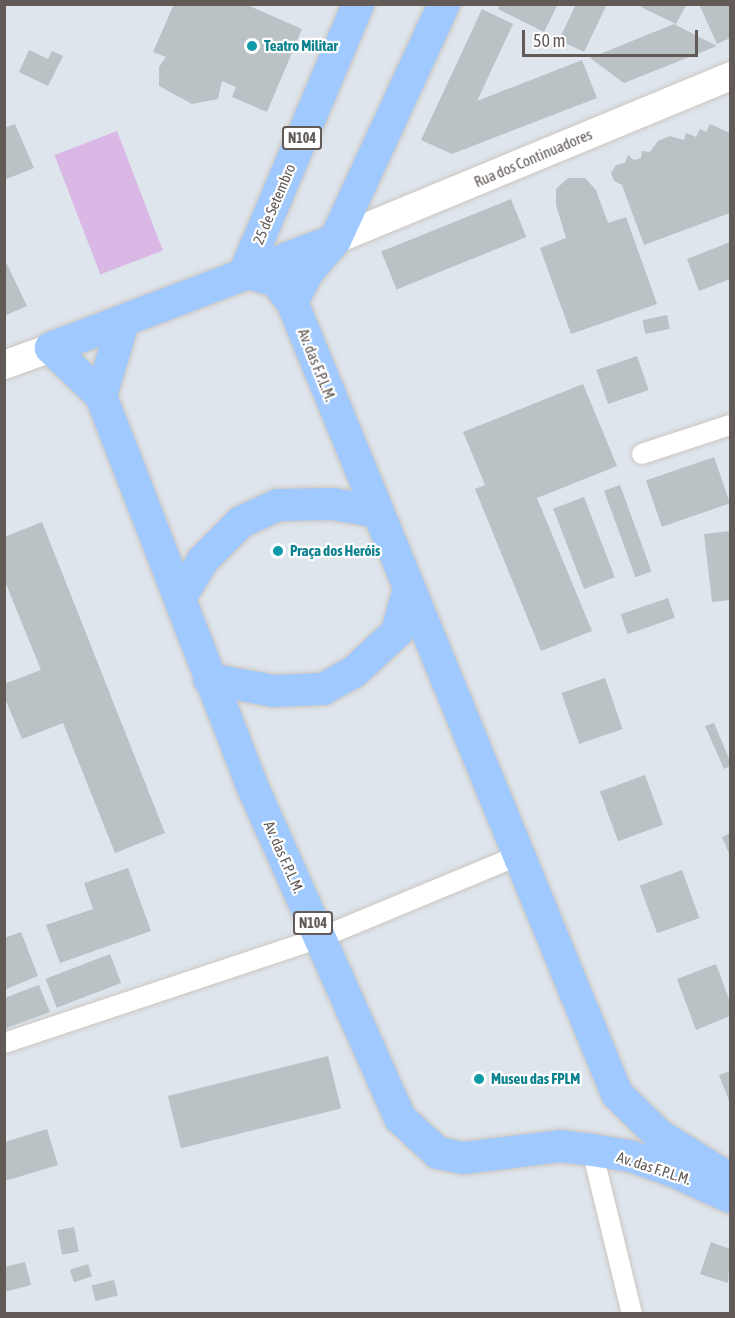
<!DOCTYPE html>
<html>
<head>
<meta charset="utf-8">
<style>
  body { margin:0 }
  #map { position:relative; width:735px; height:1318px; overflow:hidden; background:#dee5ec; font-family:"Asap Condensed",sans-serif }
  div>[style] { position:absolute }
  .green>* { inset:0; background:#d9b8e6; transform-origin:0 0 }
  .building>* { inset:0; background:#bbc2c6; transform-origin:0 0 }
  .roads { filter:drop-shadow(0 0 2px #cbc6c2) drop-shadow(0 0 2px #cbc6c2) }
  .street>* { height:20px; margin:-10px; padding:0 10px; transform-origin:10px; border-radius:10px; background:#fff }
  .secondary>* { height:28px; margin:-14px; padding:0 14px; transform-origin:14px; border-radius:14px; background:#fff }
  .primary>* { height:32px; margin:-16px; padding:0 16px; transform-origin:16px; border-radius:16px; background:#a0caff }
  .dots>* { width:16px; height:16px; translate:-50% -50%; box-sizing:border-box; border:3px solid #fff; border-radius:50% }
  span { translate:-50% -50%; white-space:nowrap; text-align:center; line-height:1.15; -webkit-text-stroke:4.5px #fff; paint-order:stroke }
  .shield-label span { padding:2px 4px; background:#fff; border:2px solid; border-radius:4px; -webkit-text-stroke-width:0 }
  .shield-label { font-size:14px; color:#615a57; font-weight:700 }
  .culture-label { font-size:15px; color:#0d838f; font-weight:700 }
  .left { translate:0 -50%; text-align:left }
  .street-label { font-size:15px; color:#615a57 }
  .frame { position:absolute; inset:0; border:6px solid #615a57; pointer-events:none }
  .scale { position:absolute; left:522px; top:30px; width:176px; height:27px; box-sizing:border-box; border:3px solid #615a57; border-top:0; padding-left:8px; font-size:18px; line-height:21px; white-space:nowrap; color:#615a57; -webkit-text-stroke:4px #fff; paint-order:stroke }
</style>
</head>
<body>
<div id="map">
  <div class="green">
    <div style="left:117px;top:131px;width:128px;height:67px;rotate:69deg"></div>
  </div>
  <div class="building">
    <div style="clip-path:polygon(174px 4px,245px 4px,302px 29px,267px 112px,232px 97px,236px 87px,222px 81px,218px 99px,192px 104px,159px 86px,159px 67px,166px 57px,153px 52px)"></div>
    <div style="clip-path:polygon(500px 4px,558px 4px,544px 32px,498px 9px)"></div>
    <div style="clip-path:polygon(576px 4px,607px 4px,584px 52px,559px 40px)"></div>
    <div style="clip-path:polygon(699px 4px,730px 4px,730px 38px,717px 44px)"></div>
    <div style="clip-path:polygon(642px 5px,686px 5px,676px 24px,641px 7px)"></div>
    <div style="clip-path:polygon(482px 9px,513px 24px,477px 101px,582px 60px,597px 98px,452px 154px,421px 140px)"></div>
    <div style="clip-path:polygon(674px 24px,717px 46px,624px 83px,590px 58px)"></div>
    <div style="clip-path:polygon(29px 50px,48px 59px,52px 51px,63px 56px,48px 86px,19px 72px)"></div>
    <div style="clip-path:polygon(15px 124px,34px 168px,4px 180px,4px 128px)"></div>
    <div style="clip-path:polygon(710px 124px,730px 133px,730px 213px,644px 245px,622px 185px,614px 181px,611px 173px,616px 165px,625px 163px,628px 155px,634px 160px,641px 158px,642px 151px,650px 152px,658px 141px,670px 136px,684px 140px,686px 133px,696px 137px,700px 129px,706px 132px)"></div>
    <div style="clip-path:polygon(568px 178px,585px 178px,596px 190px,608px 223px,626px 217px,657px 304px,571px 334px,540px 248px,566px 238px,556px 205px,556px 189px)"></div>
    <div style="left:511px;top:199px;width:41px;height:140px;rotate:68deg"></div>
    <div style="clip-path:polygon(730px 242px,730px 279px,699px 291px,687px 259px)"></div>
    <div style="clip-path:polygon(4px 258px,27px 306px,4px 316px)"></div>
    <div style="left:667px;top:315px;width:14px;height:25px;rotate:78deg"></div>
    <div style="left:637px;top:356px;width:36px;height:43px;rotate:71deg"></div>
    <div style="clip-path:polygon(583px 384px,617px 466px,537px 498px,592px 631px,541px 651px,475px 489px,485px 485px,463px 432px)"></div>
    <div style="left:714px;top:457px;width:49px;height:72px;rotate:71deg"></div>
    <div style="left:620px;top:485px;width:92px;height:17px;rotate:70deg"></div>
    <div style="left:584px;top:497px;width:86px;height:33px;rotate:69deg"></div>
    <div style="clip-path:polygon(42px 522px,165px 833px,115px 853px,63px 723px,22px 739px,4px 696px,4px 684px,41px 670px,4px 579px,4px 537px)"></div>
    <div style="clip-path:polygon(730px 531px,730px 600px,712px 602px,704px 534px)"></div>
    <div style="left:668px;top:598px;width:21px;height:50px;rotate:71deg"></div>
    <div style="left:605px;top:678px;width:54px;height:46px;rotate:71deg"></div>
    <div style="clip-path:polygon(714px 723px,730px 761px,730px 766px,724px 769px,705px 726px)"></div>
    <div style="left:645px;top:775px;width:53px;height:48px;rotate:70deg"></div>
    <div style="clip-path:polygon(730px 833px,730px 856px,722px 837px)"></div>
    <div style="clip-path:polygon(128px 868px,151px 931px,60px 963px,46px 925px,93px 909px,84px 883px)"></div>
    <div style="left:682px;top:870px;width:51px;height:45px;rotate:70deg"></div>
    <div style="clip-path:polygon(21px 932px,38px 976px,4px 990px,4px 938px)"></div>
    <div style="left:110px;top:954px;width:31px;height:69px;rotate:69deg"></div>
    <div style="clip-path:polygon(716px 964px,730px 1002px,730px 1016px,696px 1030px,677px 979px)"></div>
    <div style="clip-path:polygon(39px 985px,50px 1012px,4px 1029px,4px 998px)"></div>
    <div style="left:328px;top:1056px;width:54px;height:165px;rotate:76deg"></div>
    <div style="clip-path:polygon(730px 1071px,730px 1103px,719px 1075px)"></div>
    <div style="clip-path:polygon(47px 1129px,58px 1165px,5px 1181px,5px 1142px)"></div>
    <div style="left:74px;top:1227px;width:25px;height:17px;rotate:79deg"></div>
    <div style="clip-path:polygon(711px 1242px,730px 1249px,728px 1283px,700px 1274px)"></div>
    <div style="clip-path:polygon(25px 1262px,31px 1285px,4px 1292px,4px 1267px)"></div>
    <div style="left:88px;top:1264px;width:13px;height:19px;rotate:72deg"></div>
    <div style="left:114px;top:1280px;width:16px;height:23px;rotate:76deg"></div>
  </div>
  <div class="roads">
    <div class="street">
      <div style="left:642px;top:454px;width:93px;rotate:-18.2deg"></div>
      <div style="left:4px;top:1043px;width:333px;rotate:-18.4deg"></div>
      <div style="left:320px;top:938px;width:216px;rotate:-22.6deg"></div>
      <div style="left:592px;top:1150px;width:169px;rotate:76.3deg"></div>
    </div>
    <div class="secondary">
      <div style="left:335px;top:240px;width:428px;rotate:-22.5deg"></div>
      <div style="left:4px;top:365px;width:50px;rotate:-19.9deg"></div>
    </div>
    <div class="primary">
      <div style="left:335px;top:240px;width:304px;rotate:159.2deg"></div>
      <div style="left:51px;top:348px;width:69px;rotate:43.8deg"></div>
      <div style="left:101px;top:396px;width:413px;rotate:68.8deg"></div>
      <div style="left:250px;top:781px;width:369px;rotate:66deg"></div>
      <div style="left:400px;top:1118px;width:52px;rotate:42.6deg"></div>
      <div style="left:438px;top:1153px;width:26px;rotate:11deg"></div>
      <div style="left:464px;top:1158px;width:97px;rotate:-7.1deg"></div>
      <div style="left:560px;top:1146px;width:32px;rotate:7deg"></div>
      <div style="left:592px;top:1150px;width:38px;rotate:9deg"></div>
      <div style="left:630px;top:1156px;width:46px;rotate:19.2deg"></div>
      <div style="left:673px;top:1171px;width:63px;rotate:24.5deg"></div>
      <div style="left:245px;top:272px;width:32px;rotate:16deg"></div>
      <div style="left:276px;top:281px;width:26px;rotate:53deg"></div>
      <div style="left:292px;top:302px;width:856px;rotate:67.69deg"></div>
      <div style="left:617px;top:1094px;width:59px;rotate:44.3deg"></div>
      <div style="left:659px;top:1135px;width:81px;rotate:31.9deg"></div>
      <div style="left:245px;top:272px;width:291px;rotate:-67.1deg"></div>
      <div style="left:292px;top:302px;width:34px;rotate:-62deg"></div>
      <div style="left:308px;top:272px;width:42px;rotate:-49.8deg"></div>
      <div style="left:335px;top:240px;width:260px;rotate:-65.2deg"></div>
      <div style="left:101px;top:396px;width:77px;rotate:-73.4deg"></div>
      <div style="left:180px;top:598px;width:44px;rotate:-58.8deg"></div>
      <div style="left:203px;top:560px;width:54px;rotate:-45deg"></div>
      <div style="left:241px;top:522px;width:41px;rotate:-24.7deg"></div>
      <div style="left:278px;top:505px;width:55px;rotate:-1deg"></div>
      <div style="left:333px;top:504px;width:46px;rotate:10.1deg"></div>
      <div style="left:209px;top:679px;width:66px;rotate:10.5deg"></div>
      <div style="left:274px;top:691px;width:49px;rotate:-2.3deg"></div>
      <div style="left:323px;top:689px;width:35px;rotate:-29deg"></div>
      <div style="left:354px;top:672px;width:59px;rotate:-42.9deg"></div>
      <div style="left:397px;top:632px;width:46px;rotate:-74.7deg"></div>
    </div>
  </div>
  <div class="dots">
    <div style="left:252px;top:46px;background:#0f9aa8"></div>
    <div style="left:278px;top:551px;background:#0f9aa8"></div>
    <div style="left:479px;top:1079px;background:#0f9aa8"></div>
  </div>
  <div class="shield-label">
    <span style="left:302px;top:138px">N104</span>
    <span style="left:313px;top:923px">N104</span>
  </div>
  <div class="culture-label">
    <span class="left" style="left:264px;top:46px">Teatro Militar</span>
    <span class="left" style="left:290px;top:551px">Praça dos Heróis</span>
    <span class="left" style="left:491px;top:1079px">Museu das FPLM</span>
  </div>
  <div class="street-label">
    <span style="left:533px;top:158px;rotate:-23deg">Rua dos Continuadores</span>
    <span style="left:274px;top:204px;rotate:-67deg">25 de Setembro</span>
    <span style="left:317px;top:365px;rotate:68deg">Av. das F.P.L.M.</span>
    <span style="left:284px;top:857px;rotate:66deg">Av. das F.P.L.M.</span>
    <span style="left:654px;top:1168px;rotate:18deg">Av. das F.P.L.M.</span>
  </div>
  <div class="frame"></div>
  <div class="scale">50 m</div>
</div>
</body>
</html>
